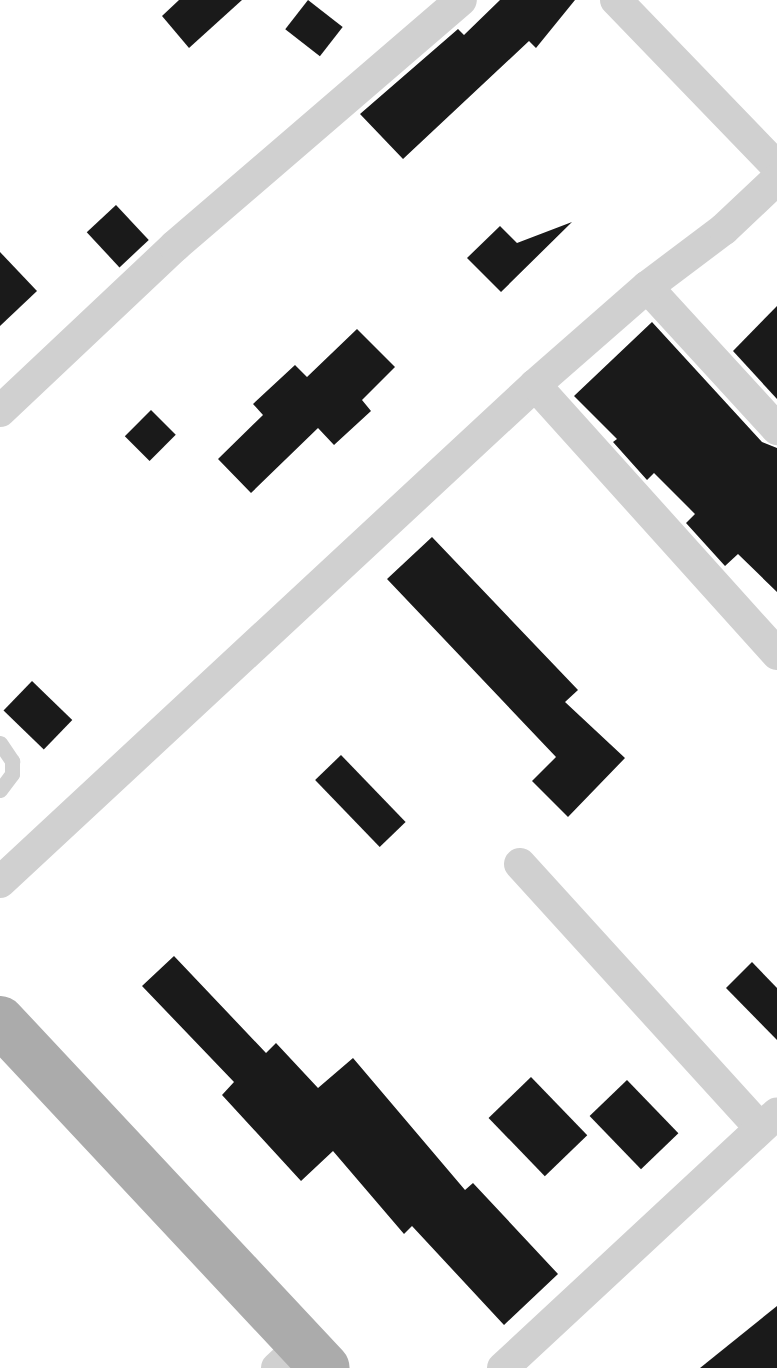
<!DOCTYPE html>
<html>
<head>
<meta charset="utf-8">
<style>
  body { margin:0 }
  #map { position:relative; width:777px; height:1368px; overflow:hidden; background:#fff; font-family:Jost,sans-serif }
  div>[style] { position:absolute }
  .building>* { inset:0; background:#1a1a1a; transform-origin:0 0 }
  .service>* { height:15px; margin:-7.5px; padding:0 7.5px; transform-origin:7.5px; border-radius:7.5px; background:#d0d0d0 }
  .minor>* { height:32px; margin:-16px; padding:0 16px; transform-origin:16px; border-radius:16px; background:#d0d0d0 }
  .primary>* { height:50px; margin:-25px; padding:0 25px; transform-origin:25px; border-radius:25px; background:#ababab }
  span { translate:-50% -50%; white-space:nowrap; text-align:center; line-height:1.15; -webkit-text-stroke:10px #fff; paint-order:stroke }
</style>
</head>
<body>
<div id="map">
  <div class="building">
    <div style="clip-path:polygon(179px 0,242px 0,189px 48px,162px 16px)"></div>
    <div style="left:308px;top:0;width:44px;height:37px;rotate:38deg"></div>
    <div style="clip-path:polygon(500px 0,575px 0,536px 48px,529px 41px,403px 159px,360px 114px,458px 29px,464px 35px)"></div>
    <div style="left:116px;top:205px;width:48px;height:40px;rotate:47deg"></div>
    <div style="clip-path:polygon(572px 222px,501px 292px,467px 258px,500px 226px,517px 243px)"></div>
    <div style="clip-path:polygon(0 252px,37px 291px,0 326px)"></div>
    <div style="clip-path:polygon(777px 306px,777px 399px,733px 351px)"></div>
    <div style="clip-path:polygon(652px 322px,762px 442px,777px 448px,777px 592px,738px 554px,725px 566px,686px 523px,695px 514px,654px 473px,647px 480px,613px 442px,617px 439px,574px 396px)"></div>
    <div style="clip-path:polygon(357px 329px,395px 367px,362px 400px,371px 411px,334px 445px,318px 428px,251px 493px,218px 459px,263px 415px,253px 404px,295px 365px,307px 377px)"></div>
    <div style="left:151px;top:410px;width:35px;height:37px;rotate:45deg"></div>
    <div style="clip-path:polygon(432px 537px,578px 690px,565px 702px,625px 758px,568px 817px,532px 781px,556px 757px,387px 579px)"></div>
    <div style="left:32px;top:681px;width:56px;height:41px;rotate:44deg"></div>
    <div style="left:341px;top:755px;width:93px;height:36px;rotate:46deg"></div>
    <div style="clip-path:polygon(174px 956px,266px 1053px,276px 1043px,318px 1088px,353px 1058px,465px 1190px,473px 1183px,558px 1274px,504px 1325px,412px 1226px,404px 1234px,333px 1151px,301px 1181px,222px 1095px,234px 1082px,142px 986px)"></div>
    <div style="clip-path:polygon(752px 962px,777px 988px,777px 1040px,726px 988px)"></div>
    <div style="left:531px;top:1077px;width:81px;height:59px;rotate:46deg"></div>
    <div style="left:627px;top:1080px;width:74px;height:52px;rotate:46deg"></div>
    <div style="clip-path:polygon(777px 1306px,777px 1368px,700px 1368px)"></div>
  </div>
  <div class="service">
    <div style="left:0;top:743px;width:22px;rotate:56deg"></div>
    <div style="left:12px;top:761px;width:13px;rotate:90deg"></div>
    <div style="left:12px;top:774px;width:20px;rotate:127deg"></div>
  </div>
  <div class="minor">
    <div style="left:616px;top:0;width:232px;rotate:46deg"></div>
    <div style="left:647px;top:287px;width:193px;rotate:47.5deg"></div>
    <div style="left:535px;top:385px;width:362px;rotate:48deg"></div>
    <div style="left:0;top:411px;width:241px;rotate:-43.3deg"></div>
    <div style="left:175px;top:246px;width:377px;rotate:-40.7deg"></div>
    <div style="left:520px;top:864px;width:357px;rotate:47.7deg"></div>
    <div style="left:0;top:882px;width:730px;rotate:-42.89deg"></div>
    <div style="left:535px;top:385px;width:149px;rotate:-41.2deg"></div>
    <div style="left:647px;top:287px;width:96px;rotate:-37deg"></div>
    <div style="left:724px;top:229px;width:73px;rotate:-43.3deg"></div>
    <div style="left:277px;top:1368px;width:35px;rotate:-43deg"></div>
    <div style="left:503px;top:1368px;width:374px;rotate:-42.9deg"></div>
  </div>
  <div class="primary">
    <div style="left:0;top:1021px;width:475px;rotate:46.9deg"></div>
  </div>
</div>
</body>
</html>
